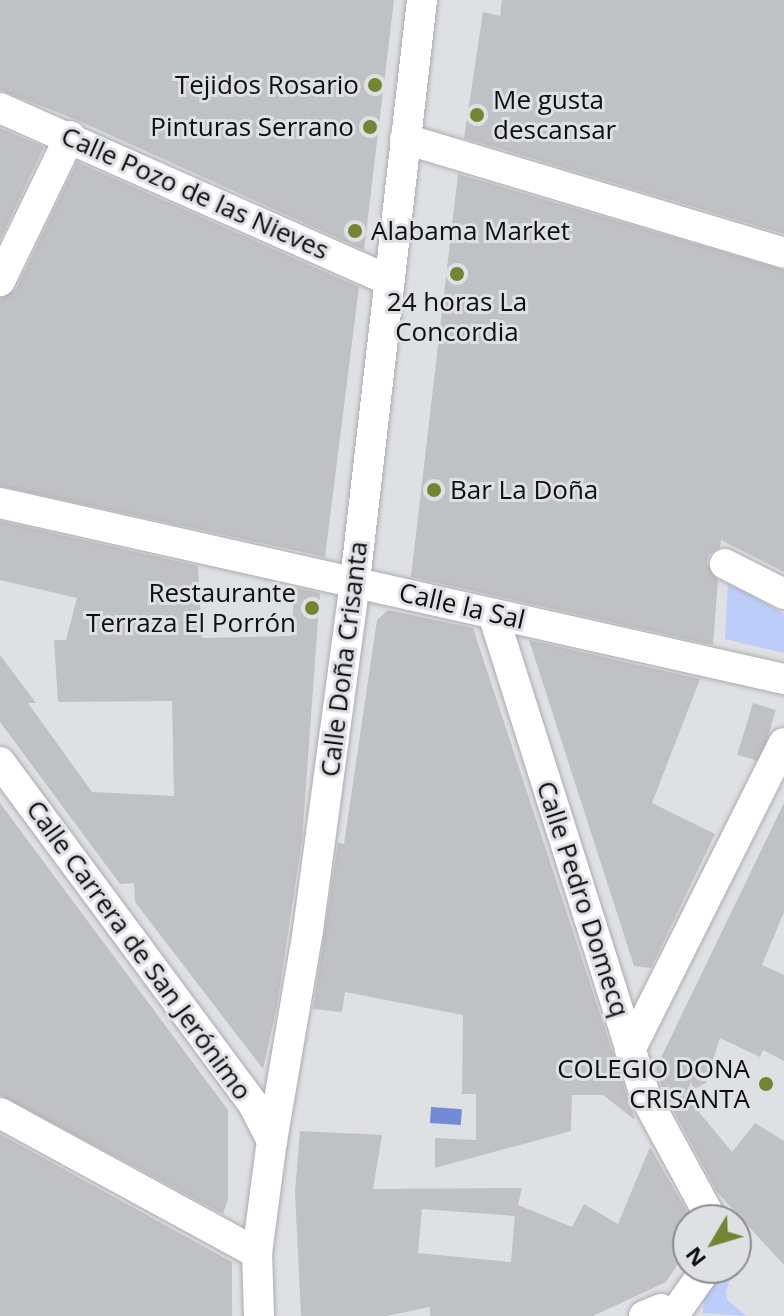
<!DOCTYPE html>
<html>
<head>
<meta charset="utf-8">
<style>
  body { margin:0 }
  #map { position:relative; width:784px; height:1316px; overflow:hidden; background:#dee0e4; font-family:"Open Sans",sans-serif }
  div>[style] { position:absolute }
  .green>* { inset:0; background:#bccdfa }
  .water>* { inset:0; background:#728bd6; transform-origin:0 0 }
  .building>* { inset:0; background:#c0c1c5; transform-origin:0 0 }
  .roads { filter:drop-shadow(0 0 2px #aaacaf) drop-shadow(0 0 2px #aaacaf) }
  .minor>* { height:30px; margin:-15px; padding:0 15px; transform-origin:15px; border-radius:15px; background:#fff }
  .dots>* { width:22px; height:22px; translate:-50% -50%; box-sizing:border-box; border:4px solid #dee0e4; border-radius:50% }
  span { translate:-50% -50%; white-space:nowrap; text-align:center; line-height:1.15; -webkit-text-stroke:6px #dee0e4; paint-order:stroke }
  .poi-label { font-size:26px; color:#0e0f10 }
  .right { translate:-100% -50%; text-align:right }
  .left { translate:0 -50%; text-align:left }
  .street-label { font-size:26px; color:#0e0f10 }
  .north { position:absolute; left:672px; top:1204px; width:80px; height:80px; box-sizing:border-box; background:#dee0e4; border:2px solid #8b8c8f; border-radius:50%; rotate:232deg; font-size:22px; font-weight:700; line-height:32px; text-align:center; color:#0e0f10 }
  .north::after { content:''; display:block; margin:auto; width:28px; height:36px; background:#758433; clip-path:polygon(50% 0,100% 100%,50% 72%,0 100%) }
</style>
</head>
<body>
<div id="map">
  <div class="green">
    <div style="clip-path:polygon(728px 582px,784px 614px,784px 653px,725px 639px)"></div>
    <div style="clip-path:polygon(725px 1268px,734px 1268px,726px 1292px,727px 1299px,746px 1316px,703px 1313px,704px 1298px)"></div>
  </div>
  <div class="water">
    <div style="left:431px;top:1107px;width:31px;height:16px;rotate:4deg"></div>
  </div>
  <div class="building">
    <div style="clip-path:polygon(0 0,394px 0,364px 250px,77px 120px,0 90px)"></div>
    <div style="clip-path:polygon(502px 0,784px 0,784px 234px,464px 138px,483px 12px,500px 16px)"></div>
    <div style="clip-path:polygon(0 128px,44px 147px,0 240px)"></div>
    <div style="clip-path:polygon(77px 162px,359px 287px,325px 557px,0 486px,0 299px,16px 289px)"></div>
    <div style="clip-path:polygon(458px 174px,784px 270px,784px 572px,721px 540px,720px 547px,709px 555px,707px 564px,718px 580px,713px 645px,411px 577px)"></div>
    <div style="clip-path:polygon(0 521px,198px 566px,202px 638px,291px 636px,295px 588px,320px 593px,302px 840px,277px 1006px,263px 1069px,135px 902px,134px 883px,120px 884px,0 722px,0 655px,36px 703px,28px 703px,92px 792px,174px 796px,172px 701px,58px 702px,54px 640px,66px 640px,77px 598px,0 580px)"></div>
    <div style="clip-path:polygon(388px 610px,473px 628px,635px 1120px,603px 1095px,572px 1095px,571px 1131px,435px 1168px,435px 1138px,476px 1140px,476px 1094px,462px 1094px,463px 1015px,345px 992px,342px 1012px,313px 1009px,338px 843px,344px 844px,377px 620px)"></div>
    <div style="clip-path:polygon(529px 640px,700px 679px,652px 803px,715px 834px,651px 968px,634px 966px)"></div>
    <div style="left:753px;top:703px;width:24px;height:54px;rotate:17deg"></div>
    <div style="clip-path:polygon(0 803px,228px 1110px,228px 1199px,223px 1214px,0 1095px)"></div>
    <div style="clip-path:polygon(784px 803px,784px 912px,762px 965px,784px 975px,784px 1061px,763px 1050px,760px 1057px,720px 1038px,706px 1083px,684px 1094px,732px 1152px,755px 1123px,784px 1141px,784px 1265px,717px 1192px,663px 1091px,656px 1068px)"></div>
    <div style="clip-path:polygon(evenodd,300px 1131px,382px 1135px,373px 1189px,522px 1188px,518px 1205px,572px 1227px,584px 1204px,618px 1224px,650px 1147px,688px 1213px,688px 1249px,666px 1282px,593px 1316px,430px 1316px,430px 1307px,386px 1316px,301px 1316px,295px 1192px,300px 1131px,422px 1209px,515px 1216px,515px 1213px,511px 1262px,418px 1253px,422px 1209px)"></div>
    <div style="clip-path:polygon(0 1134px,232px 1262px,232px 1316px,0 1316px)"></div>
  </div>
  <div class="roads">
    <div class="minor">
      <div style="left:0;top:108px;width:424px;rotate:23.9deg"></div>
      <div style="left:405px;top:139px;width:396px;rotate:16.7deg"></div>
      <div style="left:0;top:281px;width:161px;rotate:-64.2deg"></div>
      <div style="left:0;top:503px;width:804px;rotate:12.65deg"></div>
      <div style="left:725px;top:564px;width:66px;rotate:27deg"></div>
      <div style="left:493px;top:614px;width:508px;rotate:72.46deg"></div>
      <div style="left:646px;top:1098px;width:139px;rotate:61.6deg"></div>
      <div style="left:0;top:762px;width:425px;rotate:53.5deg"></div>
      <div style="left:253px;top:1104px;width:42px;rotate:62.8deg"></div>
      <div style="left:630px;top:1050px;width:343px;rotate:-63.4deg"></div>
      <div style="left:0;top:1113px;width:293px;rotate:28.6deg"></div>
      <div style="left:259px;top:1316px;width:63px;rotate:-91.8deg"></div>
      <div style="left:257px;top:1253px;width:113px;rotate:-82.4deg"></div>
      <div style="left:272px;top:1141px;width:214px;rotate:-80.3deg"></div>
      <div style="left:308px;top:930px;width:352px;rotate:-82.3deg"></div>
      <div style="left:355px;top:581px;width:585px;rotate:-83.42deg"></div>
      <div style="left:644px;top:1316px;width:18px;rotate:-22deg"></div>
      <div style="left:661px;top:1309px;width:13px;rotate:32deg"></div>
      <div style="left:673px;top:1316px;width:59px;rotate:-54.7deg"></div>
    </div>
  </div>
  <div class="dots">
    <div style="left:375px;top:85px;background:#758433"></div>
    <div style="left:477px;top:115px;background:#758433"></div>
    <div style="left:370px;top:127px;background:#758433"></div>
    <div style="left:355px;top:231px;background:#758433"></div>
    <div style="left:457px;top:274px;background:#758433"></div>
    <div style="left:434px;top:490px;background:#758433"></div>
    <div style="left:312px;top:608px;background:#758433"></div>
    <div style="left:766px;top:1084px;background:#758433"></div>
  </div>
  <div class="poi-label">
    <span class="right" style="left:359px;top:85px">Tejidos Rosario</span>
    <span class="left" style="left:493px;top:115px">Me gusta<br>descansar</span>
    <span class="right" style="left:354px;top:127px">Pinturas Serrano</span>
    <span class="left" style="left:371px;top:231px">Alabama Market</span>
    <span style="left:457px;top:317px">24 horas La<br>Concordia</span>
    <span class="left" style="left:450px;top:490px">Bar La Doña</span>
    <span class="right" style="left:296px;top:608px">Restaurante<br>Terraza El Porrón</span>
    <span class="right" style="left:750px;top:1084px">COLEGIO DONA<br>CRISANTA</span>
  </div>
  <div class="street-label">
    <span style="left:195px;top:193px;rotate:24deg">Calle Pozo de las Nieves</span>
    <span style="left:462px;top:606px;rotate:13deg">Calle la Sal</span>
    <span style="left:344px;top:659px;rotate:-83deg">Calle Doña Crisanta</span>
    <span style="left:583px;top:899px;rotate:72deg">Calle Pedro Domecq</span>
    <span style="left:139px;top:950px;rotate:54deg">Calle Carrera de San Jerónimo</span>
  </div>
  <div class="north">N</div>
</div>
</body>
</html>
